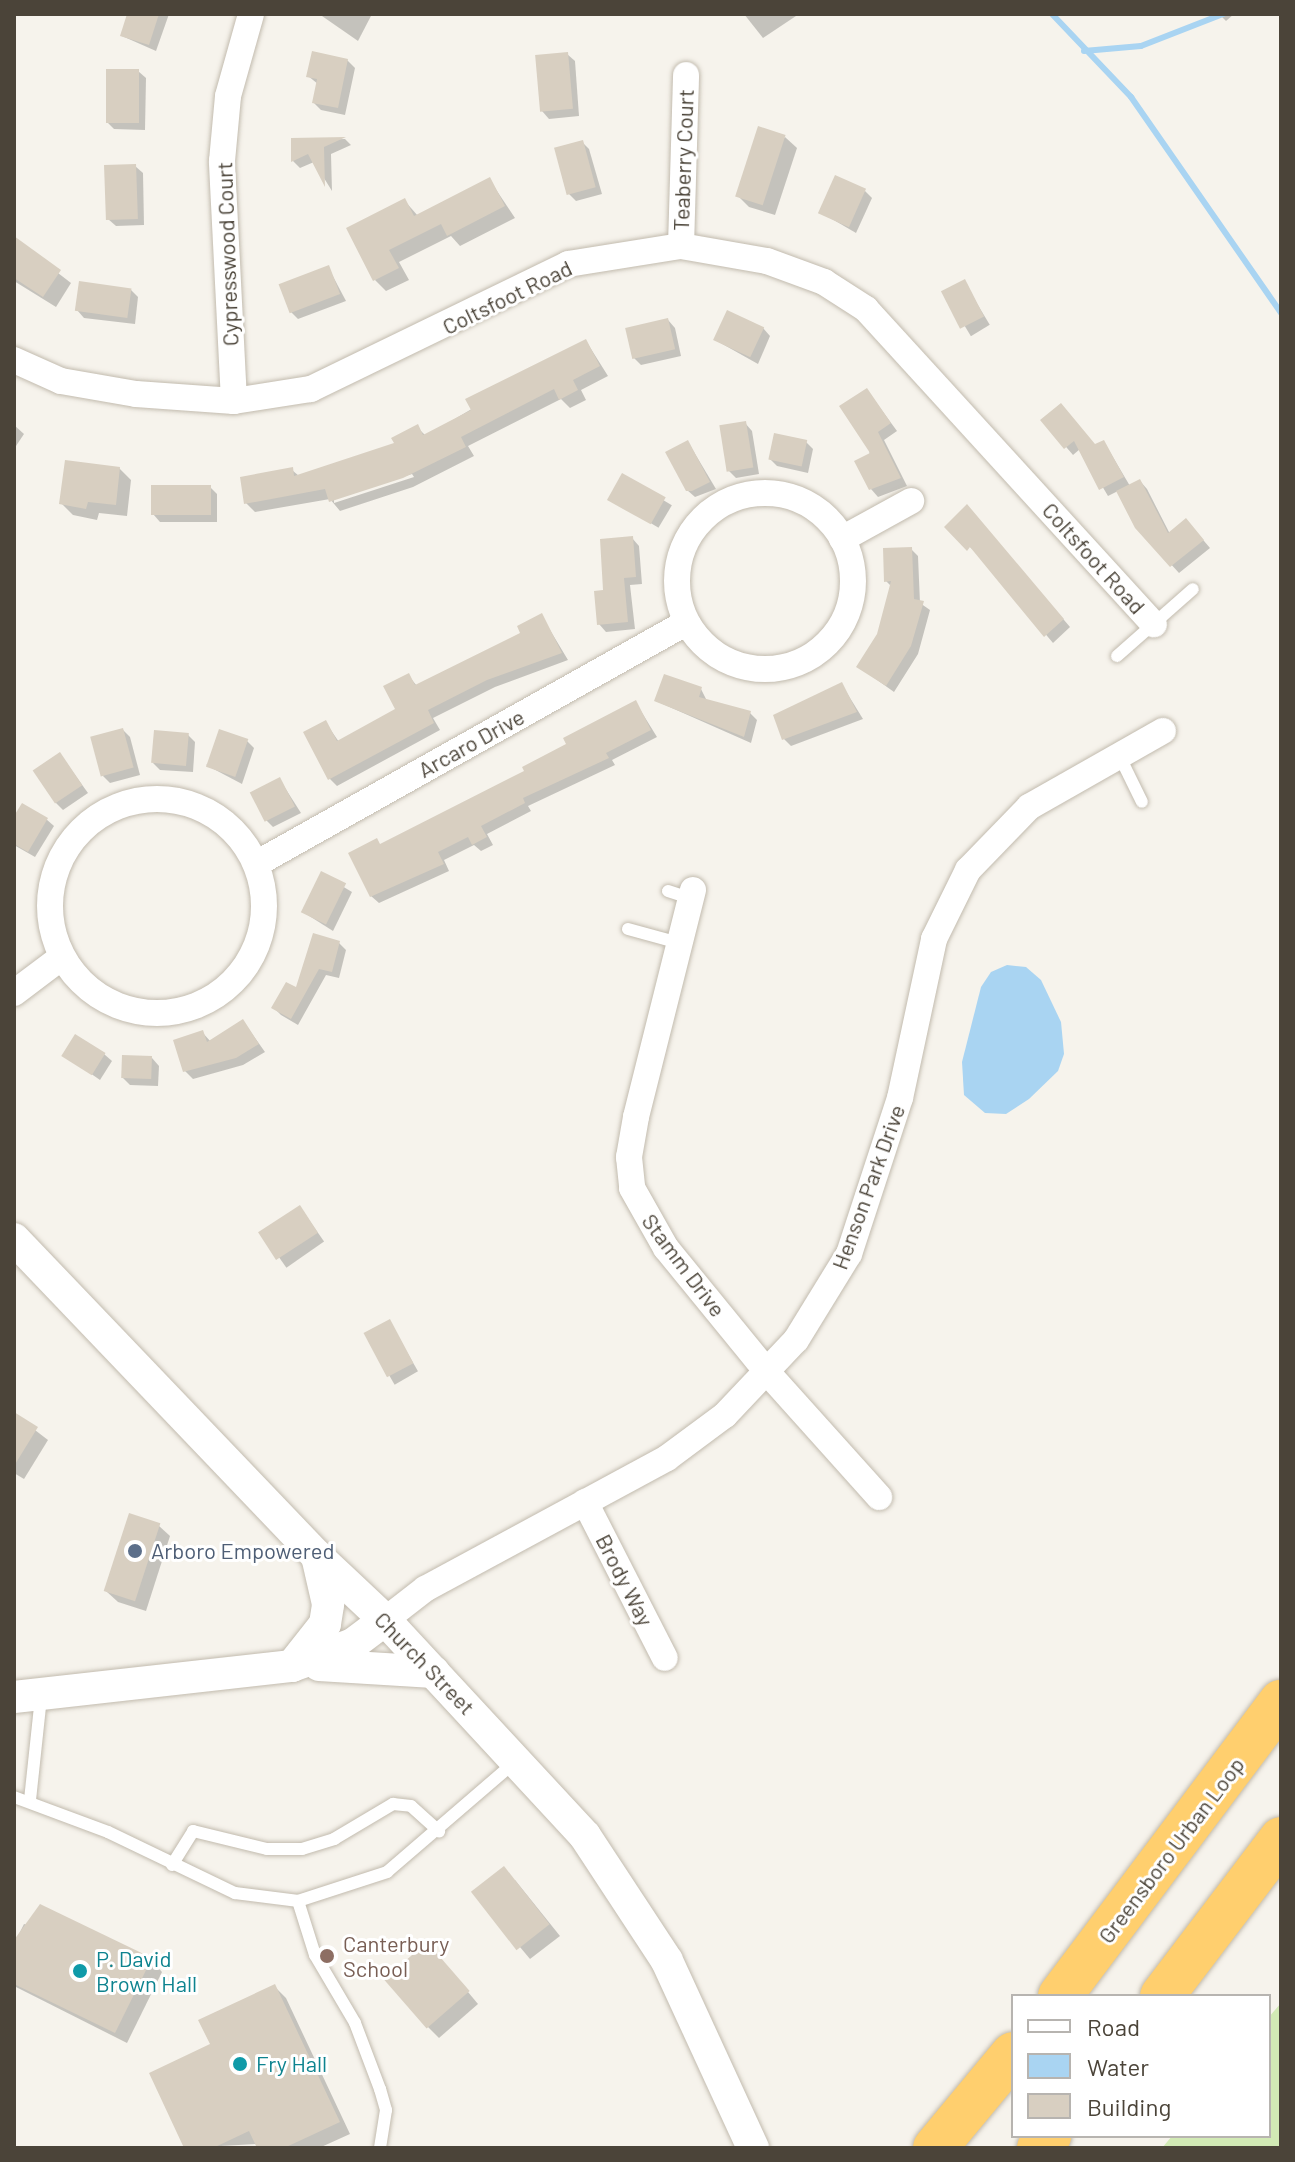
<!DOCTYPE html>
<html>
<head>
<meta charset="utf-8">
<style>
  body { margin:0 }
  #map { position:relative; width:1295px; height:2162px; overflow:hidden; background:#f6f3ec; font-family:Barlow,sans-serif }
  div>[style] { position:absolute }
  .green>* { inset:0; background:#d2eab5 }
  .water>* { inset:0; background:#a9d4f2 }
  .shadow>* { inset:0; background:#0003; transform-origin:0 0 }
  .stream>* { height:6px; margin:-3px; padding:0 3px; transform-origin:3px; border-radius:3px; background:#a9d4f2 }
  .building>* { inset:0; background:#d8cfc1; transform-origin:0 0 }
  .roads { filter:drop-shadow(0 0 2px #c2bbae) drop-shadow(0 0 2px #c2bbae) }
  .service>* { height:12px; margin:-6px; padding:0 6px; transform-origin:6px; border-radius:6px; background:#fff }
  .minor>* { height:26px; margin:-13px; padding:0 13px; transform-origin:13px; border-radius:13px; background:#fff }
  .minor>.ring { margin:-13px; padding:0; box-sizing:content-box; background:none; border:26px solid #fff; border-radius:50% }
  .tertiary>* { height:32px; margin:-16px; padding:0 16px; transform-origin:16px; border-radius:16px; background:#fff }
  .motorway>* { height:44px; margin:-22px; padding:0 22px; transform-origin:22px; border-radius:22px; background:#ffcf6e }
  .dots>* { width:22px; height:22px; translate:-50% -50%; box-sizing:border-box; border:4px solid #fff; border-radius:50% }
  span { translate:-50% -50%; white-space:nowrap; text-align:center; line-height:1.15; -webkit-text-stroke:6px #fff; paint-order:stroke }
  .street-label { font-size:22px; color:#4b4439 }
  .service-label { font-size:22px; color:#4e5e75 }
  .left { translate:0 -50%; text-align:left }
  .education-label { font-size:22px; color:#785e54 }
  .culture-label { font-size:22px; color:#0d838f }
  .frame { position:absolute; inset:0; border:16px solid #4b4439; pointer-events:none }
  .legend { position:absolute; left:1011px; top:1994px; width:260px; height:144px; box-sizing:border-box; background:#fff; border:2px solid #b7b4b0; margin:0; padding:10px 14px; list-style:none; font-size:24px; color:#4b4439 }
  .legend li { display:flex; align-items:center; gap:16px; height:40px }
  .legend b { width:40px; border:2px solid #b7b4b0 }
</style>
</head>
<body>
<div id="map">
  <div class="green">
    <div style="clip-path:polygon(1281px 2003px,1281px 2148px,1162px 2148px,1172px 2136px,1269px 2136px,1269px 2017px)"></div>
  </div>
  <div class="water">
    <div style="clip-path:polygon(1007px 965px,1026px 967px,1041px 980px,1061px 1022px,1064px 1054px,1058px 1071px,1029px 1099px,1006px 1114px,985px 1113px,964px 1095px,962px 1062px,981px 987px,991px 972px)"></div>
  </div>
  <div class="shadow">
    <div style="clip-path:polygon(129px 14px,169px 14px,156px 51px,122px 36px)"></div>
    <div style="clip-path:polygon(372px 14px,358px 41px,322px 16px,323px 14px)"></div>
    <div style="clip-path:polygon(744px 14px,799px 14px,763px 38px)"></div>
    <div style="clip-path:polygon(1219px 14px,1234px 14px,1226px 21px)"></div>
    <div style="clip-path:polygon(567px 54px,575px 61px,579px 116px,549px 119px,542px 111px)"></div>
    <div style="clip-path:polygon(347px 60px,355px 68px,345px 115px,321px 110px,314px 103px,318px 84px,308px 76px)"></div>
    <div style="clip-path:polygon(138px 71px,146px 78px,145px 130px,114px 129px,107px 122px)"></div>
    <div style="clip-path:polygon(785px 137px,797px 148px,775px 215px,749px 207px,738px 196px)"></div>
    <div style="clip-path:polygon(345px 139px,351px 145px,331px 154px,332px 191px,314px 162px,300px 168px,293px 161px,293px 140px)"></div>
    <div style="clip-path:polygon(582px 142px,589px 149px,602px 194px,576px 201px,569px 194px)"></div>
    <div style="clip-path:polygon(135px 166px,143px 173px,144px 225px,116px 226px,108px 219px)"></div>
    <div style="clip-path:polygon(489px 179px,515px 218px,460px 246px,451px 236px,399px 262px,409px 280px,386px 291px,375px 280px,404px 200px,418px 216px)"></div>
    <div style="clip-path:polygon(865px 191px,872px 198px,856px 233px,820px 212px)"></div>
    <div style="clip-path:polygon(14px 239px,71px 283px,56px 307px,14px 281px)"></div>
    <div style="clip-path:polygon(328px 267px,346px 301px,298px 319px,291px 312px)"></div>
    <div style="left:964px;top:282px;width:50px;height:22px;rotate:59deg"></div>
    <div style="clip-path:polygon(131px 290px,138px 297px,135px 324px,84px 318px,77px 310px)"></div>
    <div style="clip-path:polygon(668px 320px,675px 328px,681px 356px,641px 365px,633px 357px)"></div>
    <div style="clip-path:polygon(763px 328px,770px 336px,758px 364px,717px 341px)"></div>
    <div style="clip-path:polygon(evenodd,586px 341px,608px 376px,581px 390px,586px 400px,570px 408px,561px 399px,468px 446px,474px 456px,413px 487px,340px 511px,330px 499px,255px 512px,246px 503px,292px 470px,299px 476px,397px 444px,417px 427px,426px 436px,586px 341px,412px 474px,414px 477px,334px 503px,334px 499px,412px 474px)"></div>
    <div style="clip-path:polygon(867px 390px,897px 431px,884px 440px,907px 486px,878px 497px,871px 489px)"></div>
    <div style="clip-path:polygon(1043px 420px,1095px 446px,1104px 442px,1130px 486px,1140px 481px,1147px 489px,1170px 534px,1193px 528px,1210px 548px,1179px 573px,1137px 527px,1118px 491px,1108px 496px,1080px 449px,1073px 455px)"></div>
    <div style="clip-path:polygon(745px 423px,752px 431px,759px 474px,736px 478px,728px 470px)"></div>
    <div style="clip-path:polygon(14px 425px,24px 434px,14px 449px)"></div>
    <div style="clip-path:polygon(688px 442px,716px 489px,695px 497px,687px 490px)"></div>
    <div style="clip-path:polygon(806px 442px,813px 449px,808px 473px,777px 466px,770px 459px)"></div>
    <div style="clip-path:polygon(119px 468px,131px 480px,127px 516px,99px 513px,97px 520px,73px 515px,61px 503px)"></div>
    <div style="left:623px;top:476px;width:57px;height:26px;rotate:31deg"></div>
    <div style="clip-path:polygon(210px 487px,217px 494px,217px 522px,160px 522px,153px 514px)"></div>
    <div style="clip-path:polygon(974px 514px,1070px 627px,1053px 643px,978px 554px,947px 527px)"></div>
    <div style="clip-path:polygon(632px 538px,639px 546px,642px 584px,630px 585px,635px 629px,606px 632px,599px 624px,605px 592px)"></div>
    <div style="clip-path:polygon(911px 549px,918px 556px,920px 603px,930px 610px,918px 654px,894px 692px,859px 667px,879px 635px,892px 587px,886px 581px)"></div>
    <div style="clip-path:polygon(541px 615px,568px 660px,495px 687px,433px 718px,440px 730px,337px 786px,330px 779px,326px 723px,339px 742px,398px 710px,408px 675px,417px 686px,523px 633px)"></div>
    <div style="clip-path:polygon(842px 685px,863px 719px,791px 746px,784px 739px)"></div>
    <div style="clip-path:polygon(701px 689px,707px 701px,750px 713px,757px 720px,751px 743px,656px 701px)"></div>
    <div style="clip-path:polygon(636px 703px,657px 737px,612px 760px,615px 765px,528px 806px,531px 811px,487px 834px,493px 845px,481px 851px,474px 845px,444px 860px,449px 871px,379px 903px,371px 896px,381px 846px,526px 772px)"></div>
    <div style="clip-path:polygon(123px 730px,130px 737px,140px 775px,110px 783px,103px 776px)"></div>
    <div style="clip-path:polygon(188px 735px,195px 742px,193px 772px,160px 770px,153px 763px)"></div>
    <div style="clip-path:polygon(247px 741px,254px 748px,242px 784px,206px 765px)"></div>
    <div style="clip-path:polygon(60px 754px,88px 793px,63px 810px,56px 803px)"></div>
    <div style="clip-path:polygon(280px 780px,301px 813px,273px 827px,266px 820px)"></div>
    <div style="clip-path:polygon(46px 819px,54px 826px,35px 857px,14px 845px,14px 820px)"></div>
    <div style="clip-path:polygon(322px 874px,352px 892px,333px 931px,303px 912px)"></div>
    <div style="clip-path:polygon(339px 943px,346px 950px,339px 978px,326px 975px,298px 1025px,281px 1015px,274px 1008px,297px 990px)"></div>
    <div style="clip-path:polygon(243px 1021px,265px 1052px,243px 1065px,193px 1079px,185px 1071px,202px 1032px,211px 1042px)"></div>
    <div style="clip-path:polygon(104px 1054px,112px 1061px,100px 1080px,64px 1055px)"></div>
    <div style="clip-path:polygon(152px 1058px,159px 1066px,158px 1086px,130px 1085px,122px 1077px)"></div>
    <div style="left:300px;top:1207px;width:42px;height:46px;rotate:55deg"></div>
    <div style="left:389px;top:1321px;width:58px;height:27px;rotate:60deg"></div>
    <div style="clip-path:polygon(14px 1414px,48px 1440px,24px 1479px,14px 1473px)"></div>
    <div style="clip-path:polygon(158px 1525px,170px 1536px,146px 1611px,118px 1602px,106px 1591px)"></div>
    <div style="clip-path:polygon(515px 1880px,560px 1936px,530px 1959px,474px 1892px)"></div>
    <div style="clip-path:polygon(24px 1924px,151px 1960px,162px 1972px,127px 2043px,14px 1986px,14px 1944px)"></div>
    <div style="clip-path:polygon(438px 1956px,478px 2004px,439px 2038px,427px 2026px)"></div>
    <div style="clip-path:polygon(274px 1986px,286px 1998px,350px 2134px,319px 2148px,259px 2148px,257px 2144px,186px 2148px,212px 2045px)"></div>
  </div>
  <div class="stream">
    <div style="left:1052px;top:14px;width:115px;rotate:46.4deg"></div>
    <div style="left:1131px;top:97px;width:263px;rotate:55.2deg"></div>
    <div style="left:1084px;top:51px;width:57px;rotate:-5deg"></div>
    <div style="left:1141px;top:46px;width:88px;rotate:-21.3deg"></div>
  </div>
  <div class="building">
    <div style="clip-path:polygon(127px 14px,159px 14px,149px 45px,120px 36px)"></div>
    <div style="clip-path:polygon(312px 51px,348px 59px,338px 108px,312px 103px,317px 79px,306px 77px)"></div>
    <div style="left:568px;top:52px;width:57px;height:33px;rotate:85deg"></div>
    <div style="left:106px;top:69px;width:33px;height:54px"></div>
    <div style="left:758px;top:126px;width:29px;height:74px;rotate:18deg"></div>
    <div style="clip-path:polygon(346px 137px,324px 147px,325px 187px,308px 154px,291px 162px,291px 138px)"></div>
    <div style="left:583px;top:140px;width:49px;height:30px;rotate:75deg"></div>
    <div style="left:136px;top:164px;width:55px;height:32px;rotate:88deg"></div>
    <div style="left:835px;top:175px;width:34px;height:42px;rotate:24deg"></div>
    <div style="clip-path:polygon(490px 177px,505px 206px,447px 236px,441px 224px,389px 250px,399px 268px,373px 281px,346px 228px,405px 198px,414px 216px)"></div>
    <div style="clip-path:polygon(14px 236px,61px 270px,43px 297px,14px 278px)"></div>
    <div style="left:329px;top:265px;width:31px;height:54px;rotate:69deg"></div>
    <div style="left:965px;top:279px;width:42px;height:27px;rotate:63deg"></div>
    <div style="left:79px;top:281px;width:53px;height:30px;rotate:8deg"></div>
    <div style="left:727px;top:310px;width:41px;height:33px;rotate:25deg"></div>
    <div style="left:668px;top:318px;width:32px;height:44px;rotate:77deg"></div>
    <div style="clip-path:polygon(586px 339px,600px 366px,573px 380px,578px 390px,559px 400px,554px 389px,461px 437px,466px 447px,403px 478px,329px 502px,325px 489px,244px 504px,240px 477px,293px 467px,294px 476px,394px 443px,391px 438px,418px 424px,423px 435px,471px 410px,465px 399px)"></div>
    <div style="clip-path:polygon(867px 388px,891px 423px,878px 432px,901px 478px,869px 490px,854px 461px,870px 453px,839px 406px)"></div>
    <div style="clip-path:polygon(1061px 403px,1095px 444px,1104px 440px,1124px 477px,1099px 490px,1074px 441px,1064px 449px,1040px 420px)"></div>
    <div style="left:746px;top:421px;width:47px;height:27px;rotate:81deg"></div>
    <div style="left:774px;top:433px;width:34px;height:27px;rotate:12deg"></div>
    <div style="clip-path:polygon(688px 440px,710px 482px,692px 491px,686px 491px,665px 452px)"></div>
    <div style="clip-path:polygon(65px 460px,120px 467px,116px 505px,88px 502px,86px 509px,59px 504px)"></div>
    <div style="left:622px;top:473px;width:50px;height:31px;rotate:29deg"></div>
    <div style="clip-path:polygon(1140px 479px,1168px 533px,1186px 518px,1204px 540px,1170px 567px,1135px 528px,1116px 491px)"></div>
    <div style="left:151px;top:485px;width:60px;height:30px"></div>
    <div style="clip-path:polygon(967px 504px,1064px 619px,1044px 637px,970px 547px,967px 551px,944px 527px)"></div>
    <div style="clip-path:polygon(633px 536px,636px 577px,624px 578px,628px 622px,597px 625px,594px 591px,603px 590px,600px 539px)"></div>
    <div style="clip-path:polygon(912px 547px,914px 599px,924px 601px,911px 646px,886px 686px,856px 667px,877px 634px,891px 581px,884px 582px,883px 548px)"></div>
    <div style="clip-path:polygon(542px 613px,562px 653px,487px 680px,428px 710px,434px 723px,328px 780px,303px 732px,326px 720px,337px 741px,395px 709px,383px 686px,409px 673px,415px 685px,520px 633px,517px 626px)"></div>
    <div style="clip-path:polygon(664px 674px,702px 687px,699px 697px,751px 711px,744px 737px,654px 701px)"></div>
    <div style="clip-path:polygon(842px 682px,857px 712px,782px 740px,773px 715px)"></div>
    <div style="clip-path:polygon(636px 700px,651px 730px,606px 753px,609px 758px,523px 798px,525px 803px,481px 826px,487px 837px,472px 845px,468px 837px,438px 852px,444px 864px,370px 897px,348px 853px,377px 838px,380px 844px,524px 771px,522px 767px,566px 744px,563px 738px)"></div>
    <div style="left:123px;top:728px;width:41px;height:34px;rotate:75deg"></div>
    <div style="left:219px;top:729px;width:31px;height:40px;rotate:19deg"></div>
    <div style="left:154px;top:730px;width:35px;height:33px;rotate:5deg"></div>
    <div style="left:60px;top:752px;width:40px;height:33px;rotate:56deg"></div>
    <div style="left:280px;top:777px;width:33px;height:34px;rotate:63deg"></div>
    <div style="clip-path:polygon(22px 803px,48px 818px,28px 852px,14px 844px,14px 816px)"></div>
    <div style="left:321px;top:871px;width:28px;height:46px;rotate:26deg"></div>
    <div style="clip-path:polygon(313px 933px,340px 941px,332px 972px,319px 969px,291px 1019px,271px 1008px,286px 982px,296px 987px)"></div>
    <div style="clip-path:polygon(243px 1019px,259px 1044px,236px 1058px,183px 1072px,173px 1040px,203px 1030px,207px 1042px)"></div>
    <div style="left:75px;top:1034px;width:36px;height:26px;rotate:32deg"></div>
    <div style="left:122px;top:1055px;width:30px;height:23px;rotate:2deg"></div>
    <div style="left:300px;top:1205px;width:33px;height:50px;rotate:57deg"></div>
    <div style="left:390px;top:1319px;width:50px;height:30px;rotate:62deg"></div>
    <div style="clip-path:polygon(14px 1412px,38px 1427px,14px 1466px)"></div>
    <div style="left:129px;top:1513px;width:33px;height:82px;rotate:18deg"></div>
    <div style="left:504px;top:1866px;width:74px;height:42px;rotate:52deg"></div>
    <div style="clip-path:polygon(40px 1904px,152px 1958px,115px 2033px,14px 1984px,14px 1940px)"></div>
    <div style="left:427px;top:1942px;width:65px;height:57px;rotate:49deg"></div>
    <div style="clip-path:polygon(275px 1984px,340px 2122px,284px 2148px,257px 2148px,249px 2131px,213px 2148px,184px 2148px,149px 2073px,210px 2044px,198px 2020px)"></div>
  </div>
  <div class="roads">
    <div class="service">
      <div style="left:1117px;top:656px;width:101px;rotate:-41.4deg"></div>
      <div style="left:1119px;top:755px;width:52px;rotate:63.9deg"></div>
      <div style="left:668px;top:891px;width:23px;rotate:18deg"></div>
      <div style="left:628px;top:929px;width:53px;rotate:15.4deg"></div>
      <div style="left:14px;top:1797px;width:100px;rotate:20.4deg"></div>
      <div style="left:108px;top:1832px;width:141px;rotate:25.7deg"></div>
      <div style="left:235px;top:1893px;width:64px;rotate:7.2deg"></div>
      <div style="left:298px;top:1901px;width:94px;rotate:-18deg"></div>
      <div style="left:387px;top:1872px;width:170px;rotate:-40.7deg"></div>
      <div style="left:30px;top:1800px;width:104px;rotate:-83.9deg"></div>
      <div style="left:172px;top:1865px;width:40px;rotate:-58deg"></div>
      <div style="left:193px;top:1831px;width:76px;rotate:13.7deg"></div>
      <div style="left:267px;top:1849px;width:35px"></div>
      <div style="left:302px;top:1849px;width:34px;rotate:-17deg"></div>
      <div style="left:334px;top:1839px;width:69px;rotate:-30.7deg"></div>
      <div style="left:393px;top:1804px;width:18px;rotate:6deg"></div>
      <div style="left:411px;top:1806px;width:38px;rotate:42deg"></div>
      <div style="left:298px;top:1901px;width:57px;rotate:72.5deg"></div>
      <div style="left:315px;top:1955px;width:79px;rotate:59.5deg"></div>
      <div style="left:355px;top:2023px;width:71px;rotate:69.3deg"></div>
      <div style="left:380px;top:2089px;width:22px;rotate:74deg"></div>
      <div style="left:386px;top:2110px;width:38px;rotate:99deg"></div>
    </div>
    <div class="minor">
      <div style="left:681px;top:246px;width:171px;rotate:-88.3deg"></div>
      <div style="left:14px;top:360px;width:51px;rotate:24.1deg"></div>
      <div style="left:61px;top:381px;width:76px;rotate:9.8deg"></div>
      <div style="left:136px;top:394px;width:98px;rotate:4.1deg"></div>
      <div style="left:234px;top:401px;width:78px;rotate:-8.9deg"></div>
      <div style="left:311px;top:389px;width:286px;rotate:-25.9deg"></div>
      <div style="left:568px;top:264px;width:114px;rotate:-9.1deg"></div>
      <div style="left:681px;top:246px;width:87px;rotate:9.9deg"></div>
      <div style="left:767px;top:261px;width:61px;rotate:20.2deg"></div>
      <div style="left:824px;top:282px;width:50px;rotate:32.7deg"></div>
      <div style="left:866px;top:309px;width:427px;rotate:47.6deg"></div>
      <div style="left:234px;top:401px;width:240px;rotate:-92.9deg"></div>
      <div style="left:222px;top:161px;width:65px;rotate:-84.7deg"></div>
      <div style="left:228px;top:96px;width:85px;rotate:-74.3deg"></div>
      <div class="ring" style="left:677px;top:493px;width:150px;height:150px"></div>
      <div style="left:842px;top:539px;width:79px;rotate:-28.8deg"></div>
      <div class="ring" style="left:50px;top:799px;width:188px;height:188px"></div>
      <div style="left:256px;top:864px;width:494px;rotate:-29.3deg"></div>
      <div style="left:693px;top:890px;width:234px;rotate:104.1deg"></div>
      <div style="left:636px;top:1117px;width:41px;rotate:99.9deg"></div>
      <div style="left:629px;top:1157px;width:31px;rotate:84deg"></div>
      <div style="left:632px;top:1188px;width:69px;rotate:60.5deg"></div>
      <div style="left:666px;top:1248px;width:160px;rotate:50.8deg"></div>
      <div style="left:767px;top:1372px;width:168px;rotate:48.1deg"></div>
      <div style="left:14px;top:993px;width:60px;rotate:-36.9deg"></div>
      <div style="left:585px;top:1502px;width:175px;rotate:62.9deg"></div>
      <div style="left:385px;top:1620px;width:51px;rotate:-37.8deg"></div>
      <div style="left:425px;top:1589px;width:275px;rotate:-28.4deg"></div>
      <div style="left:667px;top:1458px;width:72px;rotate:-36.6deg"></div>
      <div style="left:725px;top:1415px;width:103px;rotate:-46.6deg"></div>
      <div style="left:796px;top:1340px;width:101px;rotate:-58.4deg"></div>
      <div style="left:849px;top:1254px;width:164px;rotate:-71.9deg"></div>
      <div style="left:900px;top:1098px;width:163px;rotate:-77.9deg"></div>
      <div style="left:934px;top:939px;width:77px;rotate:-63.8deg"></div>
      <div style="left:968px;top:870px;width:88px;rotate:-45.9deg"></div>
      <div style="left:1029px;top:807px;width:154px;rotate:-29.6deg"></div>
    </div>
    <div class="tertiary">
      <div style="left:14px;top:1239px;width:439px;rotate:46.3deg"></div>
      <div style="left:317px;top:1556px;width:93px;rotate:43.3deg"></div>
      <div style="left:385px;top:1620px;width:294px;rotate:47.2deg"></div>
      <div style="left:585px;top:1836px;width:149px;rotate:56.7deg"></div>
      <div style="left:667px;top:1961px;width:206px;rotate:65.3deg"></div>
      <div style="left:319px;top:1665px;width:115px;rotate:3.5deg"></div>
      <div style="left:292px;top:1666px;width:53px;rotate:-51.8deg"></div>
      <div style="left:325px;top:1624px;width:20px;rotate:-81deg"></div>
      <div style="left:328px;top:1604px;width:49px;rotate:-102.9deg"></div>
      <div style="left:14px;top:1697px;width:280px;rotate:-6.4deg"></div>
      <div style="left:292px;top:1666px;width:65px;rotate:-19.8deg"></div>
      <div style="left:353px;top:1644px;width:40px;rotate:-37deg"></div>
    </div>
    <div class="motorway">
      <div style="left:1060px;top:1996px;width:368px;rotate:-53.1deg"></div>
      <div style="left:1162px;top:1996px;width:197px;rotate:-52.8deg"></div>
      <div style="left:935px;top:2148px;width:122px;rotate:-50.3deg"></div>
      <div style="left:1039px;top:2148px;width:16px;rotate:-50deg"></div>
    </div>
  </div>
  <div class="dots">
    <div style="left:135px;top:1551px;background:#5c6f8a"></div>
    <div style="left:327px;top:1956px;background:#8d6e63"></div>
    <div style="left:80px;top:1971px;background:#0f9aa8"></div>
    <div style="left:240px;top:2064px;background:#0f9aa8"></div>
  </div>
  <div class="street-label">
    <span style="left:683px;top:160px;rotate:-88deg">Teaberry Court</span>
    <span style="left:227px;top:254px;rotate:-92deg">Cypresswood Court</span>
    <span style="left:507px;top:297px;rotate:-26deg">Coltsfoot Road</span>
    <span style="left:1094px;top:558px;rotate:48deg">Coltsfoot Road</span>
    <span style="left:471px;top:743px;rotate:-29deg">Arcaro Drive</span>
    <span style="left:868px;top:1187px;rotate:-70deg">Henson Park Drive</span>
    <span style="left:684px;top:1265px;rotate:53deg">Stamm Drive</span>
    <span style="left:625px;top:1580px;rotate:63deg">Brody Way</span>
    <span style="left:425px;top:1663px;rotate:46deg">Church Street</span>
    <span style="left:1171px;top:1850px;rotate:-53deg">Greensboro Urban Loop</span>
  </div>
  <div class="service-label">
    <span class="left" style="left:151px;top:1551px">Arboro Empowered</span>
  </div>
  <div class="education-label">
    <span class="left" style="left:343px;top:1956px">Canterbury<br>School</span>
  </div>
  <div class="culture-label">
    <span class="left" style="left:96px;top:1971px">P. David<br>Brown Hall</span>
    <span class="left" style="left:256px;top:2064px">Fry Hall</span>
  </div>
  <div class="frame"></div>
  <ul class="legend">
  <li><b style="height:10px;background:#fff"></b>Road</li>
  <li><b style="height:22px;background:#a9d4f2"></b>Water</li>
  <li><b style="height:22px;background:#d8cfc1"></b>Building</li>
  </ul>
</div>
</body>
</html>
